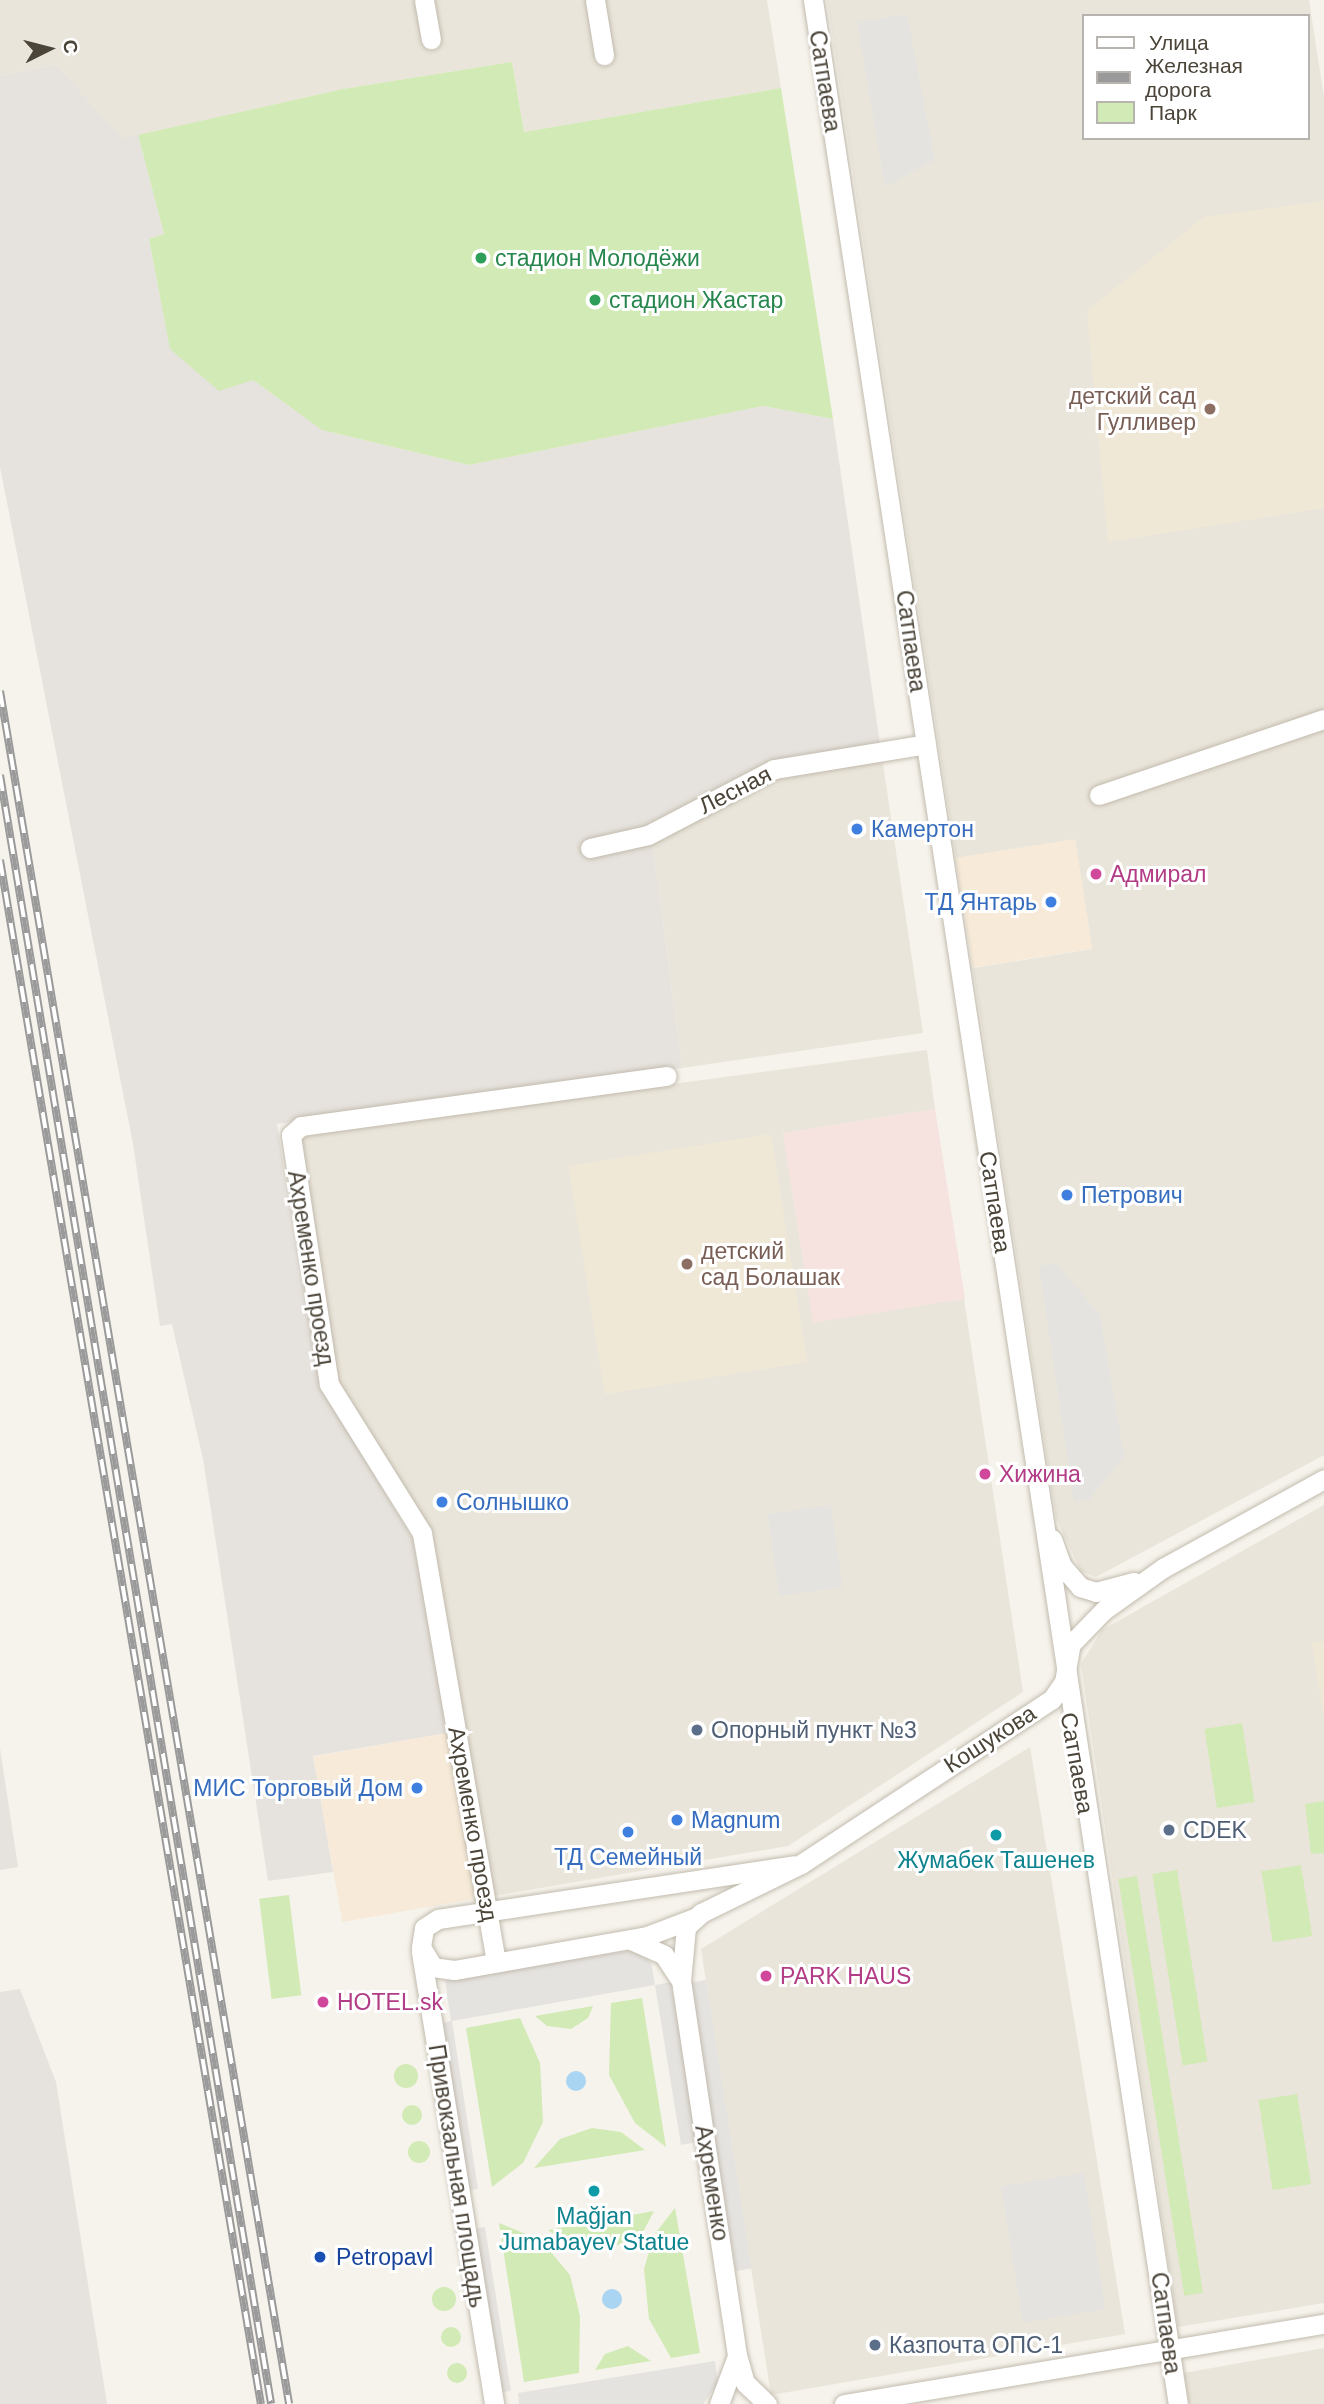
<!DOCTYPE html>
<html>
<head>
<meta charset="utf-8">
<style>
  body { margin:0 }
  #map { position:relative; width:1324px; height:2404px; overflow:hidden; background:#f6f3ec; font-family:Helvetica,sans-serif }
  div>[style] { position:absolute }
  .residential>* { inset:0; background:#eae5da }
  .commercial>* { inset:0; background:#f7ead8; transform-origin:0 0 }
  .industrial>* { inset:0; background:#e6e2dd }
  .education>* { inset:0; background:#efe8d6; transform-origin:0 0 }
  .medical>* { inset:0; background:#f6e3e0; transform-origin:0 0 }
  .green>* { inset:0; background:#d2eab5; transform-origin:0 0 }
  .round { border-radius:50% }
  .parking>* { inset:0; background:#e5e3e0; transform-origin:0 0 }
  .water>* { inset:0; background:#a9d4f2 }
  .roads { filter:drop-shadow(0 0 2px #c2bbae) drop-shadow(0 0 2px #c2bbae) }
  .minor>* { height:19px; margin:-9.5px; padding:0 9.5px; transform-origin:9.5px; border-radius:9.5px; background:#fff }
  .rail>* { height:8px; margin-top:-4px; transform-origin:0; background:repeating-linear-gradient(90deg,#fff 0 16px,#9a9a9a 0 32px); box-sizing:border-box; border-block:2px solid #9a9a9a }
  .dots>* { width:19px; height:19px; translate:-50% -50%; box-sizing:border-box; border:4px solid #fff; border-radius:50% }
  span { translate:-50% -50%; white-space:nowrap; text-align:center; line-height:1.15; -webkit-text-stroke:6px #fff; paint-order:stroke }
  .street-label { font-size:23px; color:#4b4439 }
  .leisure-label { font-size:23px; color:#27864d }
  .left { translate:0 -50%; text-align:left }
  .education-label { font-size:23px; color:#785e54 }
  .right { translate:-100% -50%; text-align:right }
  .shop-label { font-size:23px; color:#366cbe }
  .hotel-label { font-size:23px; color:#b23c85 }
  .service-label { font-size:23px; color:#4e5e75 }
  .culture-label { font-size:23px; color:#0d838f }
  .transit-label { font-size:23px; color:#164399 }
  .legend { position:absolute; left:1082px; top:14px; width:228px; height:126px; box-sizing:border-box; background:#fff; border:2px solid #b7b4b0; margin:0; padding:9px 12px; list-style:none; font-size:21px; color:#4b4439 }
  .legend li { display:flex; align-items:center; gap:14px; height:35px }
  .legend b { width:35px; border:2px solid #b7b4b0 }
  .north { position:absolute; left:14px; top:14px; width:70px; height:70px; -webkit-text-stroke:5px #fff; paint-order:stroke; rotate:84deg; font-size:19px; font-weight:700; line-height:28px; text-align:center; color:#4b4439 }
  .north::after { content:''; display:block; margin:auto; width:24px; height:32px; background:#4b4439; clip-path:polygon(50% 0,100% 100%,50% 72%,0 100%) }
</style>
</head>
<body>
<div id="map">
  <div class="residential">
    <div style="clip-path:polygon(0 0,767px 0,781px 88px,524px 132px,512px 62px,343px 89px,122px 139px,56px 65px,0 76px)"></div>
    <div style="clip-path:polygon(evenodd,827px 0,1309px 0,1324px 97px,1324px 1455px,1096px 1577px,1081px 1571px,1056px 1518px,973px 968px,1092px 949px,1075px 840px,956px 858px,827px 0,1084px 16px,1308px 16px,1308px 138px,1084px 138px,1084px 16px)"></div>
    <div style="clip-path:polygon(880px 744px,923px 1033px,682px 1068px,650px 823px,770px 760px)"></div>
    <div style="clip-path:polygon(927px 1050px,935px 1109px,783px 1133px,813px 1321px,964px 1299px,1023px 1692px,788px 1846px,494px 1896px,432px 1531px,336px 1381px,298px 1134px)"></div>
    <div style="clip-path:polygon(1324px 1505px,1324px 2303px,1178px 2327px,1081px 1664px,1102px 1630px)"></div>
    <div style="clip-path:polygon(1030px 1747px,1125px 2334px,771px 2395px,701px 1949px)"></div>
    <div style="clip-path:polygon(1324px 2348px,1324px 2404px,1189px 2404px,1184px 2373px)"></div>
  </div>
  <div class="commercial">
    <div style="left:1075px;top:839px;width:111px;height:121px;rotate:81deg"></div>
    <div style="left:447px;top:1733px;width:168px;height:136px;rotate:80deg"></div>
  </div>
  <div class="industrial">
    <div style="clip-path:polygon(56px 65px,122px 138px,138px 135px,164px 234px,149px 239px,170px 348px,253px 380px,322px 430px,469px 465px,763px 406px,833px 419px,880px 744px,770px 760px,650px 823px,682px 1068px,277px 1124px,319px 1384px,414px 1541px,447px 1733px,313px 1756px,333px 1872px,268px 1881px,203px 1459px,172px 1324px,160px 1326px,133px 1144px,0 467px,0 76px)"></div>
    <div style="clip-path:polygon(0 1748px,18px 1867px,0 1870px)"></div>
    <div style="clip-path:polygon(20px 1989px,56px 2082px,107px 2404px,0 2404px,0 1992px)"></div>
  </div>
  <div class="education">
    <div style="clip-path:polygon(1324px 201px,1324px 508px,1108px 542px,1087px 311px,1204px 217px)"></div>
    <div style="left:771px;top:1134px;width:231px;height:205px;rotate:81deg"></div>
    <div style="clip-path:polygon(1324px 1641px,1324px 1718px,1312px 1643px)"></div>
  </div>
  <div class="medical">
    <div style="left:935px;top:1109px;width:192px;height:154px;rotate:81deg"></div>
  </div>
  <div class="green">
    <div style="clip-path:polygon(512px 62px,524px 132px,781px 88px,833px 419px,763px 406px,469px 465px,322px 430px,253px 380px,219px 391px,170px 349px,149px 239px,164px 234px,138px 135px,343px 89px)"></div>
    <div style="left:1242px;top:1723px;width:80px;height:38px;rotate:81deg"></div>
    <div style="clip-path:polygon(1324px 1801px,1324px 1853px,1311px 1854px,1305px 1804px)"></div>
    <div style="left:1301px;top:1865px;width:72px;height:40px;rotate:81deg"></div>
    <div style="left:1177px;top:1870px;width:194px;height:25px;rotate:81deg"></div>
    <div style="left:1137px;top:1876px;width:422px;height:19px;rotate:81deg"></div>
    <div style="left:289px;top:1895px;width:101px;height:30px;rotate:83deg"></div>
    <div style="clip-path:polygon(642px 1998px,666px 2147px,635px 2123px,609px 2075px,611px 2003px)"></div>
    <div style="clip-path:polygon(593px 2006px,588px 2018px,571px 2029px,547px 2026px,535px 2016px)"></div>
    <div style="clip-path:polygon(520px 2018px,540px 2063px,543px 2122px,523px 2163px,492px 2187px,466px 2028px)"></div>
    <div class="round" style="left:394px;top:2064px;width:24px;height:24px"></div>
    <div style="left:1297px;top:2094px;width:91px;height:39px;rotate:81deg"></div>
    <div class="round" style="left:402px;top:2105px;width:20px;height:20px"></div>
    <div style="clip-path:polygon(592px 2128px,621px 2132px,645px 2150px,534px 2168px,560px 2139px)"></div>
    <div class="round" style="left:408px;top:2141px;width:22px;height:22px"></div>
    <div style="clip-path:polygon(675px 2208px,700px 2353px,671px 2358px,649px 2319px,644px 2269px,654px 2235px)"></div>
    <div style="clip-path:polygon(654px 2211px,642px 2234px,609px 2249px,571px 2246px,548px 2230px)"></div>
    <div style="clip-path:polygon(499px 2223px,541px 2240px,570px 2275px,580px 2316px,579px 2373px,524px 2382px)"></div>
    <div class="round" style="left:432px;top:2287px;width:24px;height:24px"></div>
    <div class="round" style="left:441px;top:2327px;width:20px;height:20px"></div>
    <div style="clip-path:polygon(628px 2346px,651px 2361px,595px 2370px,605px 2354px)"></div>
    <div class="round" style="left:447px;top:2363px;width:20px;height:20px"></div>
  </div>
  <div class="parking">
    <div style="clip-path:polygon(907px 14px,935px 160px,885px 187px,857px 22px)"></div>
    <div style="clip-path:polygon(1056px 1263px,1100px 1315px,1124px 1456px,1090px 1499px,1074px 1502px,1039px 1266px)"></div>
    <div style="left:831px;top:1505px;width:83px;height:64px;rotate:82deg"></div>
    <div style="clip-path:polygon(632px 1950px,651px 1962px,655px 1985px,671px 1982px,697px 2142px,681px 2145px,655px 1985px,452px 2021px,478px 2189px,467px 2190px,440px 2023px,451px 2021px,445px 1981px)"></div>
    <div style="left:706px;top:1980px;width:292px;height:16px;rotate:81deg"></div>
    <div style="left:1084px;top:2173px;width:138px;height:84px;rotate:81deg"></div>
    <div style="left:485px;top:2227px;width:166px;height:12px;rotate:81deg"></div>
    <div style="clip-path:polygon(715px 2361px,718px 2383px,703px 2404px,519px 2404px,518px 2393px)"></div>
  </div>
  <div class="water">
    <div class="round" style="left:566px;top:2071px;width:20px;height:20px"></div>
    <div class="round" style="left:602px;top:2289px;width:20px;height:20px"></div>
  </div>
  <div class="roads">
    <div class="minor">
      <div style="left:424px;top:0;width:40px;rotate:80deg"></div>
      <div style="left:595px;top:0;width:56px;rotate:80.7deg"></div>
      <div style="left:813px;top:0;width:2432px;rotate:81.37deg"></div>
      <div style="left:1099px;top:795px;width:237px;rotate:-18.7deg"></div>
      <div style="left:590px;top:848px;width:59px;rotate:-12.6deg"></div>
      <div style="left:648px;top:835px;width:142px;rotate:-27.6deg"></div>
      <div style="left:774px;top:769px;width:154px;rotate:-9.3deg"></div>
      <div style="left:1052px;top:1539px;width:29px;rotate:70deg"></div>
      <div style="left:1062px;top:1566px;width:28px;rotate:49deg"></div>
      <div style="left:1080px;top:1587px;width:17px;rotate:17deg"></div>
      <div style="left:1096px;top:1592px;width:39px;rotate:-15deg"></div>
      <div style="left:694px;top:1918px;width:50px;rotate:159deg"></div>
      <div style="left:647px;top:1936px;width:196px;rotate:170deg"></div>
      <div style="left:454px;top:1970px;width:21px;rotate:-172deg"></div>
      <div style="left:433px;top:1967px;width:23px;rotate:-121deg"></div>
      <div style="left:421px;top:1947px;width:19px;rotate:-81deg"></div>
      <div style="left:424px;top:1928px;width:17px;rotate:-33deg"></div>
      <div style="left:438px;top:1919px;width:359px;rotate:-8.6deg"></div>
      <div style="left:631px;top:1940px;width:36px;rotate:24deg"></div>
      <div style="left:664px;top:1955px;width:27px;rotate:57deg"></div>
      <div style="left:421px;top:1952px;width:458px;rotate:80.8deg"></div>
      <div style="left:496px;top:1962px;width:435px;rotate:-99.8deg"></div>
      <div style="left:422px;top:1533px;width:176px;rotate:-122deg"></div>
      <div style="left:329px;top:1384px;width:252px;rotate:-98.7deg"></div>
      <div style="left:291px;top:1135px;width:13px;rotate:-42deg"></div>
      <div style="left:301px;top:1126px;width:369px;rotate:-7.8deg"></div>
      <div style="left:719px;top:2404px;width:51px;rotate:-69.4deg"></div>
      <div style="left:767px;top:2404px;width:30px;rotate:-136deg"></div>
      <div style="left:745px;top:2383px;width:29px;rotate:-106deg"></div>
      <div style="left:737px;top:2355px;width:378px;rotate:-98.5deg"></div>
      <div style="left:681px;top:1981px;width:54px;rotate:-84.7deg"></div>
      <div style="left:686px;top:1927px;width:21px;rotate:-43deg"></div>
      <div style="left:701px;top:1913px;width:111px;rotate:-26.1deg"></div>
      <div style="left:801px;top:1864px;width:300px;rotate:-33.3deg"></div>
      <div style="left:1052px;top:1699px;width:21px;rotate:-55deg"></div>
      <div style="left:1064px;top:1682px;width:39px;rotate:-80deg"></div>
      <div style="left:1071px;top:1644px;width:47px;rotate:-45.9deg"></div>
      <div style="left:1104px;top:1610px;width:72px;rotate:-35.4deg"></div>
      <div style="left:1163px;top:1568px;width:184px;rotate:-28.9deg"></div>
      <div style="left:844px;top:2404px;width:487px;rotate:-9.5deg"></div>
    </div>
  </div>
  <div class="rail">
    <div style="left:0;top:691px;width:1737px;rotate:80.42deg"></div>
    <div style="left:0;top:775px;width:1651px;rotate:80.55deg"></div>
    <div style="left:0;top:860px;width:1566px;rotate:80.41deg"></div>
  </div>
  <div class="dots">
    <div style="left:481px;top:258px;background:#2e9e5b"></div>
    <div style="left:595px;top:300px;background:#2e9e5b"></div>
    <div style="left:1210px;top:409px;background:#8d6e63"></div>
    <div style="left:857px;top:829px;background:#3f7fe0"></div>
    <div style="left:1096px;top:874px;background:#d1479c"></div>
    <div style="left:1051px;top:902px;background:#3f7fe0"></div>
    <div style="left:1067px;top:1195px;background:#3f7fe0"></div>
    <div style="left:687px;top:1264px;background:#8d6e63"></div>
    <div style="left:985px;top:1474px;background:#d1479c"></div>
    <div style="left:442px;top:1502px;background:#3f7fe0"></div>
    <div style="left:697px;top:1730px;background:#5c6f8a"></div>
    <div style="left:417px;top:1788px;background:#3f7fe0"></div>
    <div style="left:677px;top:1820px;background:#3f7fe0"></div>
    <div style="left:1169px;top:1830px;background:#5c6f8a"></div>
    <div style="left:628px;top:1832px;background:#3f7fe0"></div>
    <div style="left:996px;top:1835px;background:#0f9aa8"></div>
    <div style="left:766px;top:1976px;background:#d1479c"></div>
    <div style="left:323px;top:2002px;background:#d1479c"></div>
    <div style="left:594px;top:2191px;background:#0f9aa8"></div>
    <div style="left:320px;top:2257px;background:#1a4fb4"></div>
    <div style="left:875px;top:2345px;background:#5c6f8a"></div>
  </div>
  <div class="street-label">
    <span style="left:825px;top:81px;rotate:81deg">Сатпаева</span>
    <span style="left:911px;top:641px;rotate:82deg">Сатпаева</span>
    <span style="left:735px;top:790px;rotate:-27deg">Лесная</span>
    <span style="left:995px;top:1202px;rotate:81deg">Сатпаева</span>
    <span style="left:311px;top:1268px;rotate:81deg">Ахременко проезд</span>
    <span style="left:990px;top:1739px;rotate:-33deg">Кошукова</span>
    <span style="left:1077px;top:1763px;rotate:80deg">Сатпаева</span>
    <span style="left:473px;top:1824px;rotate:80deg">Ахременко проезд</span>
    <span style="left:457px;top:2176px;rotate:81deg">Привокзальная площадь</span>
    <span style="left:712px;top:2183px;rotate:81deg">Ахременко</span>
    <span style="left:1166px;top:2323px;rotate:82deg">Сатпаева</span>
  </div>
  <div class="leisure-label">
    <span class="left" style="left:495px;top:258px">стадион Молодёжи</span>
    <span class="left" style="left:609px;top:300px">стадион Жастар</span>
  </div>
  <div class="education-label">
    <span class="right" style="left:1196px;top:409px">детский сад<br>Гулливер</span>
    <span class="left" style="left:701px;top:1264px">детский<br>сад Болашак</span>
  </div>
  <div class="shop-label">
    <span class="left" style="left:871px;top:829px">Камертон</span>
    <span class="right" style="left:1037px;top:902px">ТД Янтарь</span>
    <span class="left" style="left:1081px;top:1195px">Петрович</span>
    <span class="left" style="left:456px;top:1502px">Солнышко</span>
    <span class="right" style="left:403px;top:1788px">МИС Торговый Дом</span>
    <span class="left" style="left:691px;top:1820px">Magnum</span>
    <span style="left:628px;top:1857px">ТД Семейный</span>
  </div>
  <div class="hotel-label">
    <span class="left" style="left:1110px;top:874px">Адмирал</span>
    <span class="left" style="left:999px;top:1474px">Хижина</span>
    <span class="left" style="left:780px;top:1976px">PARK HAUS</span>
    <span class="left" style="left:337px;top:2002px">HOTEL.sk</span>
  </div>
  <div class="service-label">
    <span class="left" style="left:711px;top:1730px">Опорный пункт №3</span>
    <span class="left" style="left:1183px;top:1830px">CDEK</span>
    <span class="left" style="left:889px;top:2345px">Казпочта ОПС-1</span>
  </div>
  <div class="culture-label">
    <span style="left:996px;top:1860px">Жумабек Ташенев</span>
    <span style="left:594px;top:2229px">Mağjan<br>Jumabayev Statue</span>
  </div>
  <div class="transit-label">
    <span class="left" style="left:336px;top:2257px">Petropavl</span>
  </div>
  <ul class="legend">
  <li><b style="height:9px;background:#fff"></b>Улица</li>
  <li><b style="height:9px;background:#9a9a9a"></b>Железная дорога</li>
  <li><b style="height:19px;background:#d2eab5"></b>Парк</li>
  </ul>
  <div class="north">С</div>
</div>
</body>
</html>
